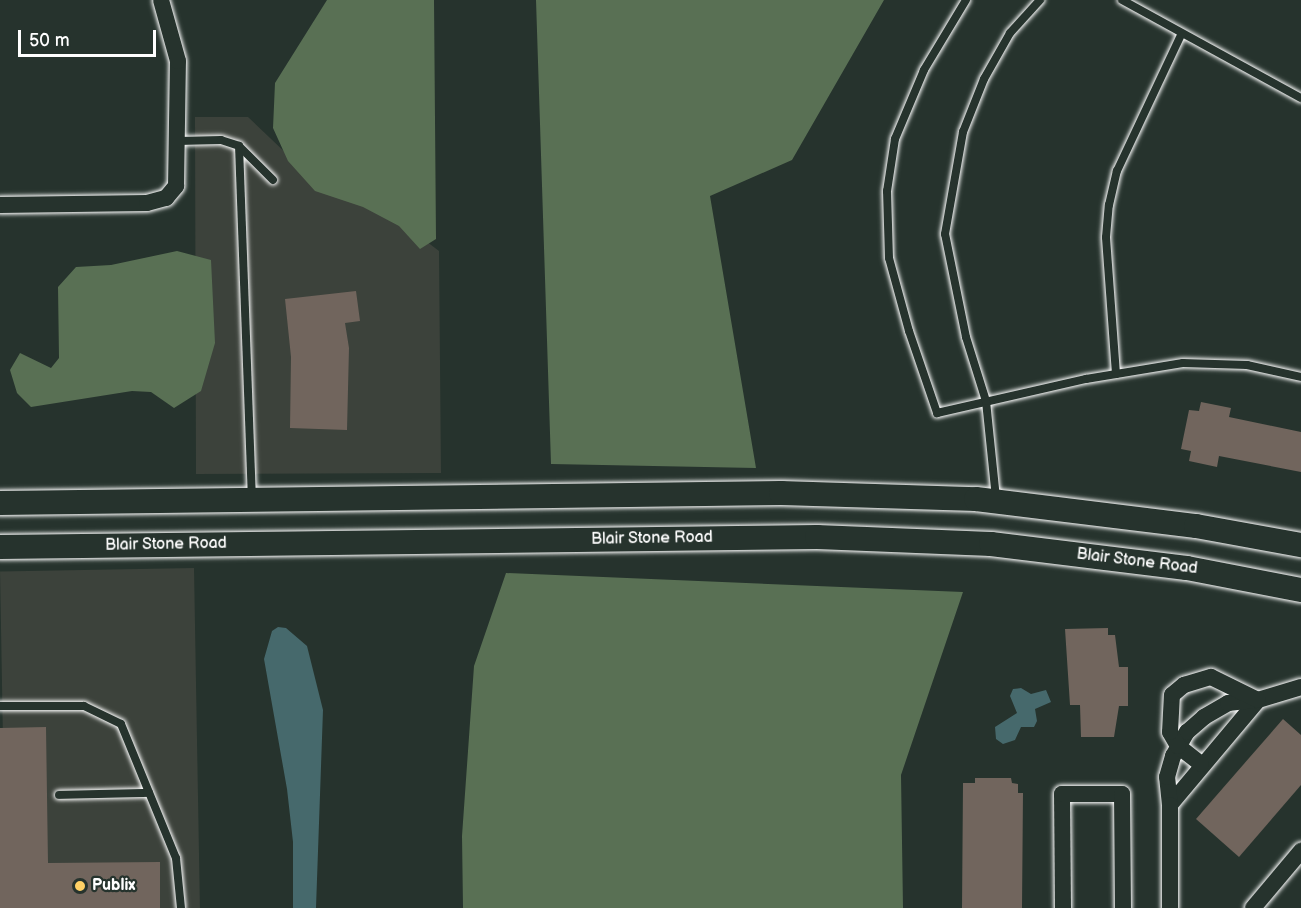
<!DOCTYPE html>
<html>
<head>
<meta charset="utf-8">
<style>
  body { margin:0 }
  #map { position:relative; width:1301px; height:908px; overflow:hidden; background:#26332d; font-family:"Balsamiq Sans",sans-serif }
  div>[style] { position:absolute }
  .built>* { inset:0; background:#3c423b; transform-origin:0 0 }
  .green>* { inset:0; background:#597054 }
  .water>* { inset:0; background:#46696c }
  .building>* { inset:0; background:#71655d }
  .roads { filter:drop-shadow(0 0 2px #fff) drop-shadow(0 0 2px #fff) }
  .lane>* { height:8px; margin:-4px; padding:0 4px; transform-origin:4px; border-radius:4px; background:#26332d }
  .street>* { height:16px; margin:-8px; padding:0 8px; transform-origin:8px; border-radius:8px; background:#26332d }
  .secondary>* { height:24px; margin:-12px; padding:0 12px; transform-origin:12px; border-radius:12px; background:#26332d }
  .dots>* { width:16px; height:16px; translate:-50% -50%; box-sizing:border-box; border:3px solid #26332d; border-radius:50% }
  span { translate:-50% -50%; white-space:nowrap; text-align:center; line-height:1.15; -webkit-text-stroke:4.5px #26332d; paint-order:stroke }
  .street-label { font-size:16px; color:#fff }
  .poi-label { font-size:16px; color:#fff; font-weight:700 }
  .left { translate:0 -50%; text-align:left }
  .scale { position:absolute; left:18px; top:30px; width:138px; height:27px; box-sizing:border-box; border:3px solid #fff; border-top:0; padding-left:8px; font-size:18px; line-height:21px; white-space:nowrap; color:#fff; -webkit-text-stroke:4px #26332d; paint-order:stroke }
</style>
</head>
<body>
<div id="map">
  <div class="built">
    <div style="clip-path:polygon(195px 117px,248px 117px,330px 195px,380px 206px,439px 251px,441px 473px,196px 474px)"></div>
    <div style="left:194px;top:568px;width:340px;height:194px;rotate:89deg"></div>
  </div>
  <div class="green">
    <div style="clip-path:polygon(327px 0,434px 0,436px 239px,420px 249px,399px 226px,363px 207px,315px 191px,288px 161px,273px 128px,275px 83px)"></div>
    <div style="clip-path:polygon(536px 0,884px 0,792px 160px,710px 196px,756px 468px,551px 464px)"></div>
    <div style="clip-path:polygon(177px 251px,211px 260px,215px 343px,201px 391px,174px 408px,151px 392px,132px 391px,31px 407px,17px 393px,10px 370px,20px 353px,51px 368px,59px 358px,58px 287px,76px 267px,111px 265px)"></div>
    <div style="clip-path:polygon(506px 573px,963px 592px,901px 775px,903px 908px,463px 908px,462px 836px,474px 666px)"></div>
  </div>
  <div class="water">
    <div style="clip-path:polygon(278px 627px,286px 628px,307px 646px,323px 710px,316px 908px,293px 908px,293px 842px,287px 789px,264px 659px,272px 631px)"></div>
    <div style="clip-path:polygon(1021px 688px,1031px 694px,1046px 690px,1051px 702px,1035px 709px,1037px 721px,1034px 727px,1021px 727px,1015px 740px,1003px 744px,996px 739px,995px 727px,1017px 713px,1010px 696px,1013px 689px)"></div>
  </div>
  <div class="building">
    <div style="clip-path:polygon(356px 291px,360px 321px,345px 323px,349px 348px,347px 430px,290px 428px,291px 357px,285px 299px)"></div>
    <div style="clip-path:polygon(1201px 402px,1231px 408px,1229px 417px,1301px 432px,1301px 472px,1219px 456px,1217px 467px,1189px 461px,1191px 451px,1181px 449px,1189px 410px,1199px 411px)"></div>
    <div style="clip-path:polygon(1108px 628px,1108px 635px,1115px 635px,1119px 667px,1128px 667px,1128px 706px,1119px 706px,1114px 737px,1081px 737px,1080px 705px,1070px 705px,1065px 629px)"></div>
    <div style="clip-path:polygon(1283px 719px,1301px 735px,1301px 785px,1239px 857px,1196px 819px)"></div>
    <div style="clip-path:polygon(46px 727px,48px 863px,160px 862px,160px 908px,0 908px,0 728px)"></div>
    <div style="clip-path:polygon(975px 778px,1011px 778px,1012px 783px,1018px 784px,1018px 793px,1023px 793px,1022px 908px,962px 908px,963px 783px,975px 783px)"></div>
  </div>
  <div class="roads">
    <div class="lane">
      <div style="left:966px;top:0;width:82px;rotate:121deg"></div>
      <div style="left:924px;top:70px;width:75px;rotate:112.8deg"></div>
      <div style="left:895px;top:139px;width:53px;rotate:98.7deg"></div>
      <div style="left:887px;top:191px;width:67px;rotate:88.3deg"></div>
      <div style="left:889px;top:258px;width:76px;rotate:74.7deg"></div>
      <div style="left:909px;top:331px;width:87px;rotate:71.1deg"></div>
      <div style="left:937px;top:413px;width:153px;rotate:-12.9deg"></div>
      <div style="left:1086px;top:379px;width:98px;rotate:-9.4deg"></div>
      <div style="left:1183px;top:363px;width:64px;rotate:1.8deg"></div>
      <div style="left:1247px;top:365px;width:55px;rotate:12.5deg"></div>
      <div style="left:1122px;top:0;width:204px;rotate:28.7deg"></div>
      <div style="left:178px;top:141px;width:43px;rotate:-1.3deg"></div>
      <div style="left:221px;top:140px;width:19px;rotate:18deg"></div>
      <div style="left:239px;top:146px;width:48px;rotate:45deg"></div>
      <div style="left:239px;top:146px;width:351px;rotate:87.9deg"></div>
      <div style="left:1116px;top:374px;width:137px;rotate:-94.2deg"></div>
      <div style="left:1106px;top:237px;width:32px;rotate:-85deg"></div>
      <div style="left:1109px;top:205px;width:35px;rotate:-77deg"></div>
      <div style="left:1117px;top:171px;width:150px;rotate:-64.8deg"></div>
      <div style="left:996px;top:498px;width:98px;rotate:-95.9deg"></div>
      <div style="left:986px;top:401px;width:67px;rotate:-107.4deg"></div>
      <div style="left:966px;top:337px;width:105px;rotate:-101.5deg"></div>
      <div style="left:945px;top:234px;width:104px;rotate:-80deg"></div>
      <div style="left:963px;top:132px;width:57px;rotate:-68.4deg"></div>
      <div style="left:984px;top:79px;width:53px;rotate:-60.5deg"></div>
      <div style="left:1010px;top:33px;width:45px;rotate:-47.7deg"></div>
      <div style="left:0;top:706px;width:84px"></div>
      <div style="left:84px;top:706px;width:41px;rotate:25.9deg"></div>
      <div style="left:121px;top:724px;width:145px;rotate:67.7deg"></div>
      <div style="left:176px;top:858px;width:50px;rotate:84.3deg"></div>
      <div style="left:59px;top:795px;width:90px;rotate:-1.3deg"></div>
    </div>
    <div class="street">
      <div style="left:0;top:205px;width:147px;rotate:-0.8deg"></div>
      <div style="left:147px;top:203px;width:20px;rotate:-15deg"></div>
      <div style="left:166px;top:198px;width:16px;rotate:-50deg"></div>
      <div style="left:176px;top:186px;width:125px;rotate:-89.1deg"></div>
      <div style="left:178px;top:61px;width:63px;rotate:-105.6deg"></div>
      <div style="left:1258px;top:700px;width:137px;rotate:130deg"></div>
      <div style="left:1170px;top:805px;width:28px;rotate:-96deg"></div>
      <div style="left:1167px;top:777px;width:22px;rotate:-74deg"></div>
      <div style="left:1173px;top:756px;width:28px;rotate:-60deg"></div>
      <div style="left:1187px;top:732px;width:23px;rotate:-41deg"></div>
      <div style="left:1204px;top:717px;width:28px;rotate:-30deg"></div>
      <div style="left:1228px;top:703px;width:30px;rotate:-6deg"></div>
      <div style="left:1258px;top:700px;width:45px;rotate:-16.8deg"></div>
      <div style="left:1201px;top:764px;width:29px;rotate:-142deg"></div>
      <div style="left:1178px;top:746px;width:16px;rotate:-120deg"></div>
      <div style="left:1170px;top:732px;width:37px;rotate:-87deg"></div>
      <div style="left:1172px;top:695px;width:16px;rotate:-40deg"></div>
      <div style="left:1184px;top:685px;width:28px;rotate:-17deg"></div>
      <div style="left:1211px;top:677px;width:52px;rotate:26.1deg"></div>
      <div style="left:1063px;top:908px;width:114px;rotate:-90.5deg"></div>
      <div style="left:1062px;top:794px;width:60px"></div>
      <div style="left:1122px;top:794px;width:114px;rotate:89.5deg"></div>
      <div style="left:1170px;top:908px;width:103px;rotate:-90deg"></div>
      <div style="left:1253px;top:908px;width:75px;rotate:-49.9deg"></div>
    </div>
    <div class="secondary">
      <div style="left:0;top:503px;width:781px;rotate:-0.73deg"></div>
      <div style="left:781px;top:493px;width:195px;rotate:1.8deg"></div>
      <div style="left:976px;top:499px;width:222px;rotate:7deg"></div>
      <div style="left:1196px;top:526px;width:107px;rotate:10.3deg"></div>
      <div style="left:0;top:547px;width:817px;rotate:-0.7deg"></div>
      <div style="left:817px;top:537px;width:174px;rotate:2.3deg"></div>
      <div style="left:991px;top:544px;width:197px;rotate:7deg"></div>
      <div style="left:1187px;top:568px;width:116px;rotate:10.9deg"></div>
    </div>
  </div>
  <div class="dots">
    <div style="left:80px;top:886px;background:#ffd166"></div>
  </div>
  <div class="street-label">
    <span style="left:652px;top:539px;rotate:-1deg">Blair Stone Road</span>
    <span style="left:166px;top:545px;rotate:-1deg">Blair Stone Road</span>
    <span style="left:1137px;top:562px;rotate:7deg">Blair Stone Road</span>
  </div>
  <div class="poi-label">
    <span class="left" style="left:92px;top:886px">Publix</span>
  </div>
  <div class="scale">50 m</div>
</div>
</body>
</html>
